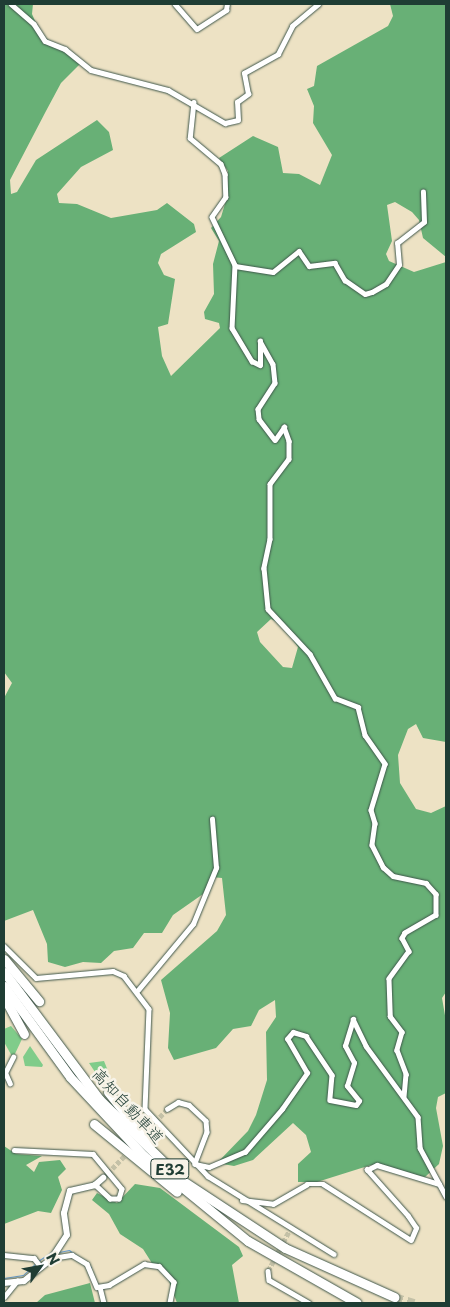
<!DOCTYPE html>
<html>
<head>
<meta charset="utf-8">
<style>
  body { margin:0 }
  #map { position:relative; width:450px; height:1307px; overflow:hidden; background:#ede2c4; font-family:"Playpen Sans","Klee One",sans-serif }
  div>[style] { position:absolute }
  .green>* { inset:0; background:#80cc8a }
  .forest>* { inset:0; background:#68b076 }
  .stream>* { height:1px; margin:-0.5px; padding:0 0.5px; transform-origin:0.5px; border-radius:0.5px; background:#6aa0d7 }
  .street-tunnel>* { height:4.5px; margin-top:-2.25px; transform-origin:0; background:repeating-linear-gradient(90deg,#c4c1a7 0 4.5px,transparent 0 6.5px) }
  .highway-tunnel>* { height:9px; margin-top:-4.5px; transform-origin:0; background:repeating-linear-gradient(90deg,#c4c1a7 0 9px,transparent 0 13.5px) }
  .roads { filter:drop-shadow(0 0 1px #3e564a) drop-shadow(0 0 1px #3e564a) }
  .street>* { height:4.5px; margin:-2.25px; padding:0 2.25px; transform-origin:2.25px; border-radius:2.25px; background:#fff }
  .secondary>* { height:6px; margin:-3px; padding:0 3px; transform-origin:3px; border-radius:3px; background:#fff }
  .highway>* { height:9px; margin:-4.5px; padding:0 4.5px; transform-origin:4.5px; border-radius:4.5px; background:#fff }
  span { translate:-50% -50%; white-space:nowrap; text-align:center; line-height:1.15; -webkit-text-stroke:5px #f7f3e8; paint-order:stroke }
  .shield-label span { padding:1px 4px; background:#f7f3e8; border:1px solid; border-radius:4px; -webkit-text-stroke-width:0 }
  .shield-label { font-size:15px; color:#1f3d34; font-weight:700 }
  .street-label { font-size:16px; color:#1f3d34 }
  .frame { position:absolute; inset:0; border:5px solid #1f3d34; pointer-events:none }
  .north { position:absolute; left:15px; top:1242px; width:50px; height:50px; -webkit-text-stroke:4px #f7f3e8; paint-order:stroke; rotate:58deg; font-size:14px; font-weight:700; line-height:20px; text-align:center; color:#1f3d34 }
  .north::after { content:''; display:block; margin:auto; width:18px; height:22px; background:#1f3d34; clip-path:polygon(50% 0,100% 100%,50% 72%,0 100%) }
</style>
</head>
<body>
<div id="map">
  <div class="green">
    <div style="clip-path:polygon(11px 1026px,22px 1039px,13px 1058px,4px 1042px,4px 1029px)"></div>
    <div style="clip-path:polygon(30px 1046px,43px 1065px,42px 1067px,25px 1066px,23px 1057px)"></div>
    <div style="clip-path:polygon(104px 1061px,108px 1071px,103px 1084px,89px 1063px)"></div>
  </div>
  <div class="forest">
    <div style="clip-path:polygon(evenodd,4px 4px,33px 4px,32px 14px,41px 35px,81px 63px,61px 83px,46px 111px,10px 180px,11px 194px,17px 192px,36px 160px,97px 120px,109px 132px,113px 150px,81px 167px,57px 194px,59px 203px,77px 204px,111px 218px,157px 210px,167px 203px,194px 224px,196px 232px,161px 254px,158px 263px,164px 275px,175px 279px,168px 324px,158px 327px,162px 356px,171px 376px,220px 328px,219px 323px,205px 319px,204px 312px,214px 294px,213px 264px,219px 241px,211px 228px,221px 217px,228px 194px,228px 171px,219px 158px,253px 136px,278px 147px,283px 173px,299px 174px,320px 185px,332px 155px,313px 123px,314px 106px,307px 89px,314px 86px,317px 66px,388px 26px,393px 16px,390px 4px,446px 4px,446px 257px,423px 238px,419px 220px,412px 212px,395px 202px,387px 205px,392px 241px,386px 254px,389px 261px,414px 272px,446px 262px,446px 742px,423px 738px,416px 724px,408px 729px,398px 755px,400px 783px,416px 809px,431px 813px,446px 806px,446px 992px,442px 998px,446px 1021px,446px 1093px,438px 1097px,436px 1108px,443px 1146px,439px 1164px,425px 1177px,371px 1165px,317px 1182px,298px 1182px,298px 1164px,311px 1152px,306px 1135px,293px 1123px,253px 1160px,234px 1166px,217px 1163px,248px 1131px,256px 1115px,267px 1080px,266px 1032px,276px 1017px,275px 1000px,259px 1010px,251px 1026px,233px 1029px,216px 1048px,174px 1060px,168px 1048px,170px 1013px,161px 980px,217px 931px,226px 915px,222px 878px,211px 877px,203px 894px,173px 915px,162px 933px,144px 933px,133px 948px,114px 951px,101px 963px,83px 962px,65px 967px,48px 962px,47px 944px,33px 910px,4px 921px,4px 698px,12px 683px,4px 672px,4px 4px,271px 619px,281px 624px,298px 647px,292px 668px,283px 667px,260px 642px,257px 632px,271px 619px)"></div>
    <div style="clip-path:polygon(4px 1146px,16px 1154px,42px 1156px,26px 1165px,34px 1172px,39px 1162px,60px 1160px,66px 1169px,58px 1177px,62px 1190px,51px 1213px,38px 1211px,4px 1224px)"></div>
    <div style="clip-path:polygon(135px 1184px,160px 1188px,239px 1247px,243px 1256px,232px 1265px,239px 1303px,177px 1303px,165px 1270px,155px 1268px,143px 1249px,120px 1234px,109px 1214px,92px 1200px,97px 1193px,117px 1203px)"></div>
    <div style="clip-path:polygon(90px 1283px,95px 1303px,36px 1303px,45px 1295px)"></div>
  </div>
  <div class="stream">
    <div style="left:59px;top:1252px;width:10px;rotate:-11deg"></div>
    <div style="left:69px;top:1250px;width:28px;rotate:38deg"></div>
    <div style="left:38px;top:1261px;width:18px;rotate:-34deg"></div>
    <div style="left:4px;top:1278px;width:19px;rotate:-9deg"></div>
    <div style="left:23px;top:1275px;width:16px;rotate:-43deg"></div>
  </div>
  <div class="street-tunnel">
    <div style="left:142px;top:1136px;width:37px;rotate:-47deg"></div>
    <div style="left:103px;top:1178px;width:37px;rotate:-46deg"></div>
    <div style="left:268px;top:1271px;width:45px;rotate:-62.3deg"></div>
  </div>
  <div class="highway-tunnel">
    <div style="left:394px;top:1297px;width:21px;rotate:17deg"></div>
  </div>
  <div class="roads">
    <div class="street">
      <div style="left:11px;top:4px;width:30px;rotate:41deg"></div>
      <div style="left:34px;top:24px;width:20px;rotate:57deg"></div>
      <div style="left:45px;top:41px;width:22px;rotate:22deg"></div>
      <div style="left:65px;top:49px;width:33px;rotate:39deg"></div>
      <div style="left:91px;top:70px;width:80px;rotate:14.6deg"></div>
      <div style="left:168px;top:90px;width:66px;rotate:30.1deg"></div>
      <div style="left:225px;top:123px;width:13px;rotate:-13deg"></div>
      <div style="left:238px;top:120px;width:18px;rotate:-93deg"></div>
      <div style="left:237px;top:102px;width:14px;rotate:-36deg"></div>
      <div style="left:248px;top:94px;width:21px;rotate:-101deg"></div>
      <div style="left:244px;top:73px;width:39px;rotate:-29deg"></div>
      <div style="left:278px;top:54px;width:31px;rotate:-63deg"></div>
      <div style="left:292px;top:26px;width:34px;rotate:-40deg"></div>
      <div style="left:175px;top:4px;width:33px;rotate:49deg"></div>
      <div style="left:197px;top:29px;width:35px;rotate:-33deg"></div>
      <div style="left:226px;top:10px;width:6px;rotate:-81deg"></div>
      <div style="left:194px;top:102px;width:36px;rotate:96deg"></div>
      <div style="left:190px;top:138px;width:40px;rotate:40deg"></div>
      <div style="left:221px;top:164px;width:11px;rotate:68deg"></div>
      <div style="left:225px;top:174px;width:23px;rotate:88deg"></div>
      <div style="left:226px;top:197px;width:24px;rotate:125deg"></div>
      <div style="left:212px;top:217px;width:53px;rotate:64.4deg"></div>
      <div style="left:235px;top:265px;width:63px;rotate:92.7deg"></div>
      <div style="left:232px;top:328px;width:39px;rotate:59deg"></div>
      <div style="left:252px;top:361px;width:9px;rotate:27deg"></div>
      <div style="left:260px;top:365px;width:24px;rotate:-90deg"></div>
      <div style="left:260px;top:341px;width:26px;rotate:61deg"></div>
      <div style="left:273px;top:364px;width:19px;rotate:84deg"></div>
      <div style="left:275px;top:383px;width:31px;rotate:123deg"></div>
      <div style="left:258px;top:409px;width:10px;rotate:84deg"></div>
      <div style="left:259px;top:419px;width:26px;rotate:53deg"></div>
      <div style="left:275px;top:440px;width:16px;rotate:-55deg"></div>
      <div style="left:284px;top:427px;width:15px;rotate:70deg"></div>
      <div style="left:289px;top:441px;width:18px;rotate:90deg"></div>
      <div style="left:289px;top:459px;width:31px;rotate:127deg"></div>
      <div style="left:270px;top:484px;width:55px;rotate:90deg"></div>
      <div style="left:270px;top:539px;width:30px;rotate:102deg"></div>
      <div style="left:264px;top:568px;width:41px;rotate:84.4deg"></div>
      <div style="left:268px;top:609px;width:62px;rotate:47deg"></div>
      <div style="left:310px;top:654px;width:51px;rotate:60.4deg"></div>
      <div style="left:335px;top:698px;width:25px;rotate:21deg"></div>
      <div style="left:358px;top:707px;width:29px;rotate:76deg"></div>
      <div style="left:365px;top:735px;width:35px;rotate:55deg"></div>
      <div style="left:385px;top:764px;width:48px;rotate:106.9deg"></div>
      <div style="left:371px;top:810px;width:14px;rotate:73deg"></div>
      <div style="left:375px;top:823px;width:22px;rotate:98deg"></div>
      <div style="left:372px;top:845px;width:25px;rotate:63deg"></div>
      <div style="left:383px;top:867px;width:13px;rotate:42deg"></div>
      <div style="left:393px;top:876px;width:34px;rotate:12deg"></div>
      <div style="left:426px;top:883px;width:15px;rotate:48deg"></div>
      <div style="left:436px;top:894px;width:21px;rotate:90deg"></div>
      <div style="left:436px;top:915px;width:36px;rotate:150deg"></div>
      <div style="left:405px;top:933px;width:6px;rotate:121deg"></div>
      <div style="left:402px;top:938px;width:15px;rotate:62deg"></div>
      <div style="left:409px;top:951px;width:34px;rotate:126deg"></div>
      <div style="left:389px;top:979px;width:37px;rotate:88deg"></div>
      <div style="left:390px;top:1016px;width:20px;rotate:53deg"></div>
      <div style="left:402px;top:1032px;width:19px;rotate:106deg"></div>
      <div style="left:397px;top:1050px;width:26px;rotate:69deg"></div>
      <div style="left:406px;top:1074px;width:22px;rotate:95deg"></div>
      <div style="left:235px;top:266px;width:38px;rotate:9deg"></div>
      <div style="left:273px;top:272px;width:33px;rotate:-39deg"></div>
      <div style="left:299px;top:251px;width:18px;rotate:56deg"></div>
      <div style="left:309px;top:266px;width:26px;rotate:-7deg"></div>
      <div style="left:335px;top:263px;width:20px;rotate:60deg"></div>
      <div style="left:345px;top:280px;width:24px;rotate:35deg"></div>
      <div style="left:365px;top:294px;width:7px;rotate:-16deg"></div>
      <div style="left:372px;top:292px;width:16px;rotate:-30deg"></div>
      <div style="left:386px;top:284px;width:23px;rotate:-56deg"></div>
      <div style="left:399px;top:265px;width:22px;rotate:-95deg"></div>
      <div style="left:397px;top:243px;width:34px;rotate:-38deg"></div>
      <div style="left:424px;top:222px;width:30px;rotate:-92deg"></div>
      <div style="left:4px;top:946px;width:45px;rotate:45deg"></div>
      <div style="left:36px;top:978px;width:77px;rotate:-5.2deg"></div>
      <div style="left:113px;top:971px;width:12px;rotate:24deg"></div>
      <div style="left:124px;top:976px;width:41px;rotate:52.9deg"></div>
      <div style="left:149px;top:1009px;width:100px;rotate:92.3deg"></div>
      <div style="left:145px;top:1109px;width:92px;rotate:46.8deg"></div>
      <div style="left:208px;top:1176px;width:148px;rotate:31.8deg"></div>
      <div style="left:138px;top:990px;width:86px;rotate:-50.2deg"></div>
      <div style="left:193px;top:924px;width:61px;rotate:-67.7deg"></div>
      <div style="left:216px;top:868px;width:49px;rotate:-94.7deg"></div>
      <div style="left:10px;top:1084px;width:12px;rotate:-114deg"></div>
      <div style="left:5px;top:1073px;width:18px;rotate:-63deg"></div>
      <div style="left:167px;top:1109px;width:13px;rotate:-32deg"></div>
      <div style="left:178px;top:1102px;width:11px;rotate:15deg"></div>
      <div style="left:189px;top:1105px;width:23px;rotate:43deg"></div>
      <div style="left:206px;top:1121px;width:11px;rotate:85deg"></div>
      <div style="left:207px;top:1132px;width:34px;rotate:111deg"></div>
      <div style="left:14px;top:1150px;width:79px;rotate:2.9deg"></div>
      <div style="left:93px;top:1154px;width:45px;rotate:50.4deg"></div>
      <div style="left:122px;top:1189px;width:10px;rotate:107deg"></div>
      <div style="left:119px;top:1199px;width:9px;rotate:180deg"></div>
      <div style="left:110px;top:1199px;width:21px;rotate:-137deg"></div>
      <div style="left:195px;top:1164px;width:14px;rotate:12deg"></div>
      <div style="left:209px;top:1167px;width:39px;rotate:-23deg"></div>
      <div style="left:245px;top:1152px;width:57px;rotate:-49.3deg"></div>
      <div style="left:282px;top:1109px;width:44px;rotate:-55.2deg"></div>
      <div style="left:307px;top:1073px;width:39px;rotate:-120deg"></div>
      <div style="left:287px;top:1039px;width:9px;rotate:-49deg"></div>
      <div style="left:293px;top:1032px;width:14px;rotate:17deg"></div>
      <div style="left:306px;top:1036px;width:47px;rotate:56.3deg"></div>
      <div style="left:332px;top:1075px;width:25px;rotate:95deg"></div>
      <div style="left:330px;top:1100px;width:26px;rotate:11deg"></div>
      <div style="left:356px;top:1105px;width:5px;rotate:-53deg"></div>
      <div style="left:359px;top:1101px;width:19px;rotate:-129deg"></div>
      <div style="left:347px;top:1086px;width:24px;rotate:-73deg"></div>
      <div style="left:354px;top:1063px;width:19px;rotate:-118deg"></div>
      <div style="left:345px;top:1046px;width:28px;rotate:-73deg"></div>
      <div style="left:353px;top:1019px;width:30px;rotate:64deg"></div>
      <div style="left:366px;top:1046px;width:88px;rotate:53.8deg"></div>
      <div style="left:418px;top:1117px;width:31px;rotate:86deg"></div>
      <div style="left:420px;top:1148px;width:55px;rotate:61.6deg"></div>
      <div style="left:242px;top:1200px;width:31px;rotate:7deg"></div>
      <div style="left:273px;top:1204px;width:39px;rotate:-30deg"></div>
      <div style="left:307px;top:1184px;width:16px"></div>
      <div style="left:323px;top:1184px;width:104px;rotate:32.5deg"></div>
      <div style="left:411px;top:1240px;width:13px;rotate:-67deg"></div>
      <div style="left:416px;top:1228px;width:14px;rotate:-124deg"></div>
      <div style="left:408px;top:1216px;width:62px;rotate:-131.7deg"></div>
      <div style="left:367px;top:1170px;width:11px;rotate:-27deg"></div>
      <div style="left:377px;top:1165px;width:65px;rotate:17deg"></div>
      <div style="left:4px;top:1255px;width:30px;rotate:6deg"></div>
      <div style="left:34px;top:1258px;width:11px;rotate:52deg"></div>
      <div style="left:52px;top:1258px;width:20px;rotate:-9deg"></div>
      <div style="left:72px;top:1255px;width:17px;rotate:31deg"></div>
      <div style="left:87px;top:1264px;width:25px;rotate:67deg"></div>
      <div style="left:97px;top:1287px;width:12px;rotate:-9deg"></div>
      <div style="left:109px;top:1285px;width:41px;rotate:-31deg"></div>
      <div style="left:144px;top:1264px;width:15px;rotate:8deg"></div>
      <div style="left:159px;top:1266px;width:22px;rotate:47deg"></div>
      <div style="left:174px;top:1282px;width:21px;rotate:101deg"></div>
      <div style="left:268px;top:1271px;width:9px;rotate:84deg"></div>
      <div style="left:269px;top:1280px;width:46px;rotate:29.9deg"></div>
      <div style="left:100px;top:1287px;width:16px;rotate:76deg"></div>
      <div style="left:4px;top:1297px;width:21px;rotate:-51deg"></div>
    </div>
    <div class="secondary">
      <div style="left:4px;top:1283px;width:20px;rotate:-6deg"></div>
      <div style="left:24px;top:1281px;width:36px;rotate:-39deg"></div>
      <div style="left:52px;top:1258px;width:27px;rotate:-57deg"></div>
      <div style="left:67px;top:1235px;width:22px;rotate:-98deg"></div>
      <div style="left:64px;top:1213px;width:23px;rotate:-75deg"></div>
      <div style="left:70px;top:1191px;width:26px;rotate:-13deg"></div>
      <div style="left:95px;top:1185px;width:11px;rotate:-41deg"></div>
    </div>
    <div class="highway">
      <div style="left:4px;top:959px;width:55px;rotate:50.2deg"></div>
      <div style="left:4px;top:972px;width:159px;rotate:53.2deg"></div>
      <div style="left:99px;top:1099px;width:117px;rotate:44.3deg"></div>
      <div style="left:183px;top:1181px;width:122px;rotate:33.3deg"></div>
      <div style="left:285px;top:1248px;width:120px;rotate:24.2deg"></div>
      <div style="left:4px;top:986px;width:112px;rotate:54deg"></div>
      <div style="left:70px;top:1077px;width:108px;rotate:46.9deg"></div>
      <div style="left:144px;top:1156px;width:134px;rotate:39.3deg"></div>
      <div style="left:248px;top:1241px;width:125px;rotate:29.6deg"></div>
      <div style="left:4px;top:997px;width:42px;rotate:61.6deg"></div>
      <div style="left:108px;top:1092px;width:67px;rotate:51.1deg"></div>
      <div style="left:94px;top:1124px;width:107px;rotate:39.3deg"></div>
    </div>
  </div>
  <div class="shield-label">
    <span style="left:170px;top:1169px">E32</span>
  </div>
  <div class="street-label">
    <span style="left:129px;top:1105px;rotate:47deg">高知自動車道</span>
  </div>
  <div class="frame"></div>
  <div class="north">N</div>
</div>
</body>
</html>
